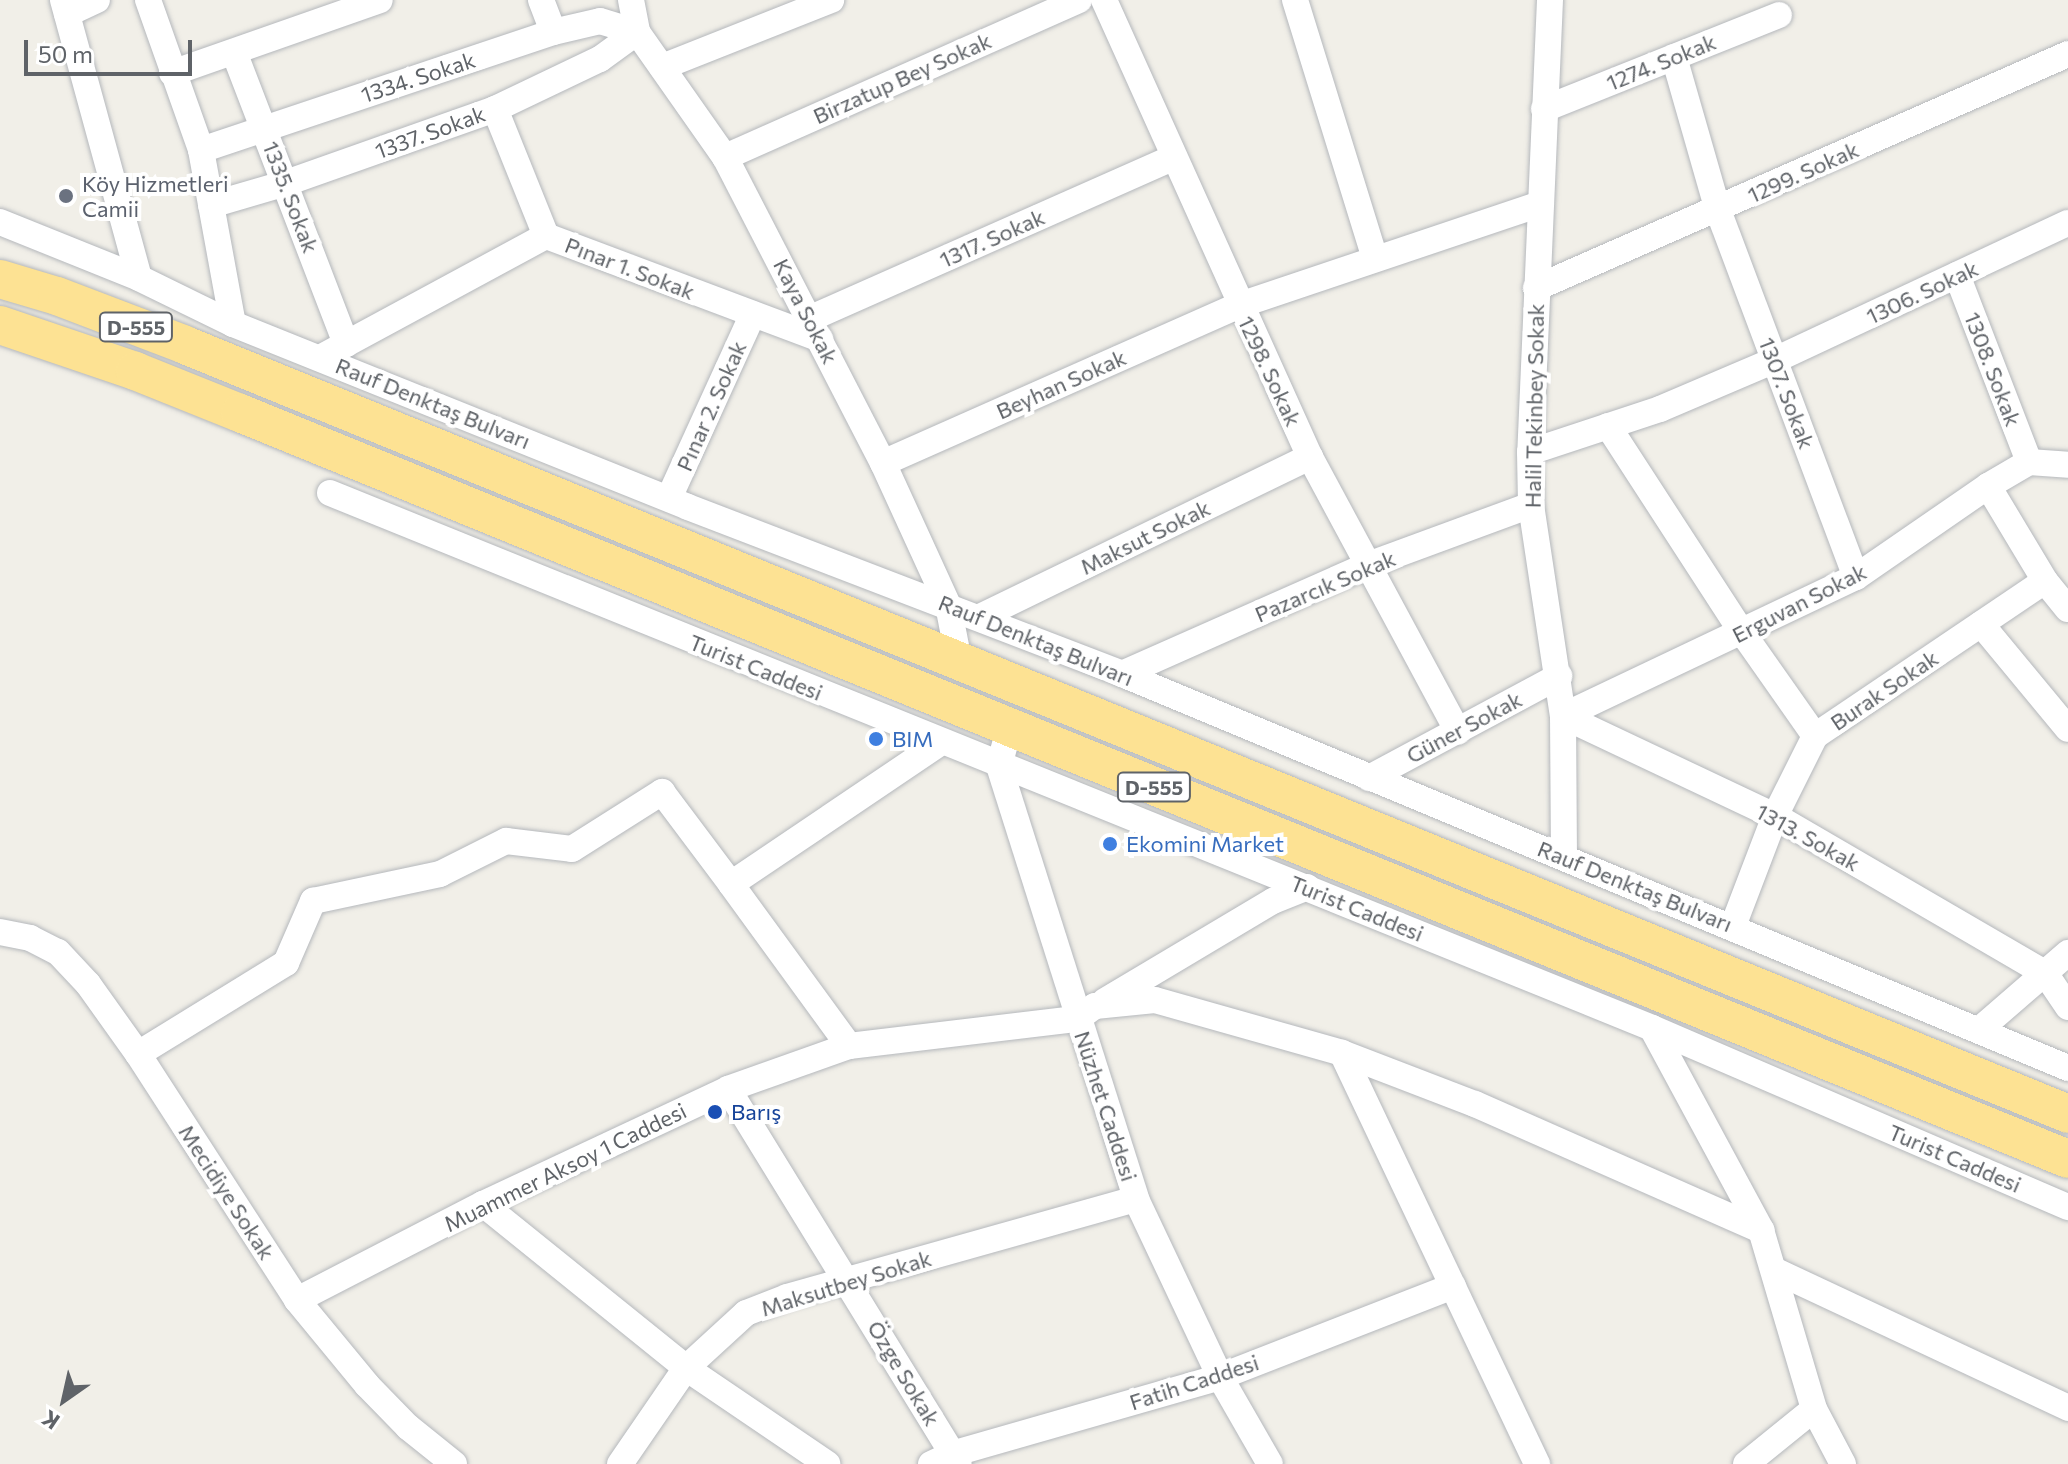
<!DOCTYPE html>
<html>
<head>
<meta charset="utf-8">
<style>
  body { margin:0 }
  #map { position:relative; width:2068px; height:1464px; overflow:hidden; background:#f1efe8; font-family:Commissioner,sans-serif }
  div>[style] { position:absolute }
  .roads { filter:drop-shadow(0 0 2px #b5b8bc) drop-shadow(0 0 2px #b5b8bc) }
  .minor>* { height:26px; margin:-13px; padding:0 13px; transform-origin:13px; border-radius:13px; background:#fff }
  .highway>* { height:38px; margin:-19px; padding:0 19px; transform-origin:19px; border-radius:19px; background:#fde293 }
  .dots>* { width:22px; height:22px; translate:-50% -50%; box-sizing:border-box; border:4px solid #fff; border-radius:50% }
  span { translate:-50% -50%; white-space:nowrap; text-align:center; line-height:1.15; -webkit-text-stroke:8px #fff; paint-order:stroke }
  .shield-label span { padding:2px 6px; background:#fff; border:2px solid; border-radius:6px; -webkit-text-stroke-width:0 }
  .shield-label { font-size:20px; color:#5f6368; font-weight:700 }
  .street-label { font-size:22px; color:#5f6368 }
  .worship-label { font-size:22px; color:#5b616d }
  .left { translate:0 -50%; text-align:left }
  .shop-label { font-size:22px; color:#366cbe }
  .transit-label { font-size:22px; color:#164399 }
  .north { position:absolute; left:24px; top:1360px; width:80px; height:80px; -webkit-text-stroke:6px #fff; paint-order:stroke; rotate:214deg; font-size:22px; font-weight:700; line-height:32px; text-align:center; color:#5f6368 }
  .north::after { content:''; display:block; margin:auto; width:28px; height:36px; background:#5f6368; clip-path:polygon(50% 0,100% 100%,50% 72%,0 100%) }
  .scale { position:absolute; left:24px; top:40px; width:168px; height:36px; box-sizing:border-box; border:4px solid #5f6368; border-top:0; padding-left:10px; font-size:24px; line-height:28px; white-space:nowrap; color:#5f6368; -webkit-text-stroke:6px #fff; paint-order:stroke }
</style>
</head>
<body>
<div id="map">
  <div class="roads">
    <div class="minor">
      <div style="left:63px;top:0;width:288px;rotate:74.7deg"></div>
      <div style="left:148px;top:0;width:159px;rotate:70.5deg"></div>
      <div style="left:201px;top:150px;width:177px;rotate:79.6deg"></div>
      <div style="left:541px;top:0;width:34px;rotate:69deg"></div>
      <div style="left:631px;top:0;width:33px;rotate:79deg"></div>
      <div style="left:637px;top:32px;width:153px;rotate:54.9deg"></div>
      <div style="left:725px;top:157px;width:344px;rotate:62.7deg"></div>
      <div style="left:883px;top:463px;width:156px;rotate:65.4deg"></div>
      <div style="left:948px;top:605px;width:57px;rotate:78.9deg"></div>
      <div style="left:1104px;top:0;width:501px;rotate:65.74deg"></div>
      <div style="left:1310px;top:457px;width:312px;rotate:61.7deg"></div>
      <div style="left:1295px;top:0;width:271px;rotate:72.8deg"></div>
      <div style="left:1550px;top:0;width:452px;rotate:92.5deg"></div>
      <div style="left:1530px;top:452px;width:53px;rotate:88.9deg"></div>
      <div style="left:1531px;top:505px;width:213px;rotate:81.4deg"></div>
      <div style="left:1563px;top:716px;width:141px;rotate:89.6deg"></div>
      <div style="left:67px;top:14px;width:33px;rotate:-25deg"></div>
      <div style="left:234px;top:52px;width:313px;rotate:69deg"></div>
      <div style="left:1674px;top:57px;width:159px;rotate:74deg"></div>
      <div style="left:1718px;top:210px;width:392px;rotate:69.4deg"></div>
      <div style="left:662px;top:67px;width:182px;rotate:-21.6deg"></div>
      <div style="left:172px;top:73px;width:220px;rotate:-19.3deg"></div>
      <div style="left:495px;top:109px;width:137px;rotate:68.1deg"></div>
      <div style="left:1544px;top:109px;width:253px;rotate:-21.8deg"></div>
      <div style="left:201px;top:150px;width:371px;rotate:-18.5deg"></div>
      <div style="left:553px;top:32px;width:48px;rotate:-13.2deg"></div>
      <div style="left:600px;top:21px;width:39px;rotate:17deg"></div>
      <div style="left:725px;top:157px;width:387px;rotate:-23.9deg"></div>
      <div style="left:211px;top:205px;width:78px;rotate:-16.3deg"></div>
      <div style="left:286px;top:183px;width:222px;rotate:-19.5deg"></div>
      <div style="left:495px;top:109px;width:116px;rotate:-25.5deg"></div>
      <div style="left:600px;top:59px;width:46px;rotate:-36.1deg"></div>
      <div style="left:0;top:222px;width:150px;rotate:21.9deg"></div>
      <div style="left:139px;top:278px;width:105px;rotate:26.1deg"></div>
      <div style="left:233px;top:324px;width:490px;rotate:21.9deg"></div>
      <div style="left:688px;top:507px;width:465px;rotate:21deg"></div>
      <div style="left:1122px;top:674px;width:1025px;rotate:22.61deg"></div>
      <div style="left:1957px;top:275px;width:200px;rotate:68.9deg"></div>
      <div style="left:1536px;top:288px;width:581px;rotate:-23.74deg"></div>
      <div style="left:809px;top:319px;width:399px;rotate:-23.9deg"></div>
      <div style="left:320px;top:358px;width:257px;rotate:-28.4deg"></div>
      <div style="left:546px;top:236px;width:293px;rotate:20.6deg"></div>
      <div style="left:1608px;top:426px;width:246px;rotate:57deg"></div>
      <div style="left:1742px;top:632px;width:127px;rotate:54.9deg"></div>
      <div style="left:1530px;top:452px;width:137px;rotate:-18.3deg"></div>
      <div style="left:1660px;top:409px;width:125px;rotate:-23.1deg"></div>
      <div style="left:1775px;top:360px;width:323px;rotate:-25.1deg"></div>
      <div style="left:883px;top:463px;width:390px;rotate:-23.9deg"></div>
      <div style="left:1240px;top:305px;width:317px;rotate:-18.6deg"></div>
      <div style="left:1988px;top:486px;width:111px;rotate:59deg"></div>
      <div style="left:2045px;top:581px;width:36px;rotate:51deg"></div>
      <div style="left:330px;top:493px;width:1426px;rotate:22.03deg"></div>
      <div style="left:1652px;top:1028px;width:453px;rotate:23.3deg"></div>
      <div style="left:669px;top:498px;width:202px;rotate:-65.5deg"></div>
      <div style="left:980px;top:617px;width:367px;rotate:-25.9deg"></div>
      <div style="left:1981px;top:624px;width:136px;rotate:50.4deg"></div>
      <div style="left:1122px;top:674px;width:269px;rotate:-23.9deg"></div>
      <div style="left:1368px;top:565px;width:174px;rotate:-20.2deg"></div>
      <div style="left:1563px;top:716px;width:234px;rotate:25.3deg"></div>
      <div style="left:1775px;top:816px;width:312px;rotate:30.2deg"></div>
      <div style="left:2045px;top:973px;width:41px;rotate:55.9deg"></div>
      <div style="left:1563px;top:716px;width:324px;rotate:-25.4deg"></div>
      <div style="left:1856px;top:577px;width:160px;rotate:-34.6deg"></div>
      <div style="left:1988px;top:486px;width:48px;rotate:-30.3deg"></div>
      <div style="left:2029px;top:462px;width:39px;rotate:4deg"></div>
      <div style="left:1009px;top:729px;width:38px;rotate:105deg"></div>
      <div style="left:999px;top:766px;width:454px;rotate:72.4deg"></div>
      <div style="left:1136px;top:1199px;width:197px;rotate:64.7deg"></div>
      <div style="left:1220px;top:1377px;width:100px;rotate:60.1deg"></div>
      <div style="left:1369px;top:778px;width:216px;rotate:-28.2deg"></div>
      <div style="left:1733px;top:926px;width:118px;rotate:-69.1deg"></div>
      <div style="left:1775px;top:816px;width:89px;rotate:-63.4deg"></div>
      <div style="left:1815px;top:736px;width:277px;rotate:-34deg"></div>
      <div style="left:0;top:932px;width:31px;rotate:11deg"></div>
      <div style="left:30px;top:938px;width:31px;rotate:27deg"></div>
      <div style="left:58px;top:952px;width:44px;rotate:46.8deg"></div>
      <div style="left:88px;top:984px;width:86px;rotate:54.5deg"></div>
      <div style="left:138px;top:1054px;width:293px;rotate:57.1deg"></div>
      <div style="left:297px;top:1300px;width:110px;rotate:50.5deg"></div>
      <div style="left:367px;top:1385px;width:59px;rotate:45.7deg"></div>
      <div style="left:408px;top:1427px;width:59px;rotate:38.8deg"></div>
      <div style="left:1105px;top:1001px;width:196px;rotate:-30.8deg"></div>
      <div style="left:1273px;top:901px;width:37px;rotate:-22deg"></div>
      <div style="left:1652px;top:1028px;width:230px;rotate:61.6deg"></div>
      <div style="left:1761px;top:1230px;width:187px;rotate:73.5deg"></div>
      <div style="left:1814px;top:1409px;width:62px;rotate:62.2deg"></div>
      <div style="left:1979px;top:1030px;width:118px;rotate:-40.9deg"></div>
      <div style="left:849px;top:1046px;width:200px;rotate:-126.1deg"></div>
      <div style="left:731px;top:884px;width:252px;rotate:-34deg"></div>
      <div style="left:1342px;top:1053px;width:455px;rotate:64.6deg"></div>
      <div style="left:138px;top:1054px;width:174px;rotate:-31.6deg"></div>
      <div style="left:286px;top:963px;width:68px;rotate:-66.5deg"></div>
      <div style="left:313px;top:901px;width:130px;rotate:-12deg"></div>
      <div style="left:440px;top:874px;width:74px;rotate:-26.6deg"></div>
      <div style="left:506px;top:841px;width:66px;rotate:6.9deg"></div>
      <div style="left:572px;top:849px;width:107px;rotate:-32.3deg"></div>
      <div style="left:662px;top:792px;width:115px;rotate:53.1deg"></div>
      <div style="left:728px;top:1089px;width:440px;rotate:58.4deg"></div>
      <div style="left:483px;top:1204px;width:261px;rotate:38.9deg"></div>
      <div style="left:686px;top:1368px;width:171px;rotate:34.2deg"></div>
      <div style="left:1776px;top:1271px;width:323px;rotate:25.1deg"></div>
      <div style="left:297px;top:1300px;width:209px;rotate:-27.3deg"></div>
      <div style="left:483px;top:1204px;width:271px;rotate:-25.1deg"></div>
      <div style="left:728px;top:1089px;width:128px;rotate:-19.6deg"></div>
      <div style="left:849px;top:1046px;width:230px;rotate:-6.8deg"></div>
      <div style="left:1077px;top:1019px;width:22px;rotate:-36deg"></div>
      <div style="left:1095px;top:1006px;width:60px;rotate:-5.7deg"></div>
      <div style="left:1155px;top:1000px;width:194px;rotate:15.8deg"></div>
      <div style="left:1342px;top:1053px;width:142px;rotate:21deg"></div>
      <div style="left:1475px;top:1104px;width:313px;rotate:23.8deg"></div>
      <div style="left:620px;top:1464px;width:116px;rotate:-55.5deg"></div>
      <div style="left:686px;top:1368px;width:81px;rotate:-42.5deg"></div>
      <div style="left:746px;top:1313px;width:44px;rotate:-21.3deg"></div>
      <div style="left:787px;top:1297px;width:362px;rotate:-15.7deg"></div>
      <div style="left:931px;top:1464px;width:23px;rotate:-25deg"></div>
      <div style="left:952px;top:1454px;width:279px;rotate:-16deg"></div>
      <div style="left:1220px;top:1377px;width:250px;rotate:-21.3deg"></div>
      <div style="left:1746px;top:1464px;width:87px;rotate:-39deg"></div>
    </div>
    <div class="highway">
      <div style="left:0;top:279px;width:59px;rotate:16.6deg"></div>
      <div style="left:57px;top:296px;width:137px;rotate:20.9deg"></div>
      <div style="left:185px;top:345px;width:2034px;rotate:22.21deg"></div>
      <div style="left:0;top:325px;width:143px;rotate:18.8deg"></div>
      <div style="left:135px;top:371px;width:113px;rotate:21.8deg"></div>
      <div style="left:240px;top:413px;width:1974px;rotate:22.2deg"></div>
    </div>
  </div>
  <div class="dots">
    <div style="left:66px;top:196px;background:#6b7280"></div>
    <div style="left:876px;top:739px;background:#3f7fe0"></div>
    <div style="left:1110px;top:844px;background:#3f7fe0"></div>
    <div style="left:715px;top:1112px;background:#1a4fb4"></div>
  </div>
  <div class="shield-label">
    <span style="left:136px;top:327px">D-555</span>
    <span style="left:1154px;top:787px">D-555</span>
  </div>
  <div class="street-label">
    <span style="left:1661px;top:62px;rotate:-22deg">1274. Sokak</span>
    <span style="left:418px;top:77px;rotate:-18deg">1334. Sokak</span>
    <span style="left:902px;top:78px;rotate:-24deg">Birzatup Bey Sokak</span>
    <span style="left:430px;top:132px;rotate:-20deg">1337. Sokak</span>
    <span style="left:1803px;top:172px;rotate:-24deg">1299. Sokak</span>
    <span style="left:291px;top:197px;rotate:69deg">1335. Sokak</span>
    <span style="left:992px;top:238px;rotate:-24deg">1317. Sokak</span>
    <span style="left:630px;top:268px;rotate:21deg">Pınar 1. Sokak</span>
    <span style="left:1922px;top:292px;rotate:-25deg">1306. Sokak</span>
    <span style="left:806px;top:311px;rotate:63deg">Kaya Sokak</span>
    <span style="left:1993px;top:369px;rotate:69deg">1308. Sokak</span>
    <span style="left:1270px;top:371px;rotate:65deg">1298. Sokak</span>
    <span style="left:1061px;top:384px;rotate:-24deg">Beyhan Sokak</span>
    <span style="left:1787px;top:393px;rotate:69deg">1307. Sokak</span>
    <span style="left:433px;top:403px;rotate:22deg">Rauf Denktaş Bulvarı</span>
    <span style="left:711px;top:406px;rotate:-66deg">Pınar 2. Sokak</span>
    <span style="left:1534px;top:406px;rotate:-89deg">Halil Tekinbey Sokak</span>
    <span style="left:1145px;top:537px;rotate:-26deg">Maksut Sokak</span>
    <span style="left:1325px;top:586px;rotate:-23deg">Pazarcık Sokak</span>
    <span style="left:1799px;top:603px;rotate:-27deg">Erguvan Sokak</span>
    <span style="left:1036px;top:640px;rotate:22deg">Rauf Denktaş Bulvarı</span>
    <span style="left:756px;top:667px;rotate:22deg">Turist Caddesi</span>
    <span style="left:1884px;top:690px;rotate:-34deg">Burak Sokak</span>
    <span style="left:1464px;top:727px;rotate:-28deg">Güner Sokak</span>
    <span style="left:1808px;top:837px;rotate:29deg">1313. Sokak</span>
    <span style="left:1635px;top:886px;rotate:22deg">Rauf Denktaş Bulvarı</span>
    <span style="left:1357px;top:908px;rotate:22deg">Turist Caddesi</span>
    <span style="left:1106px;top:1106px;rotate:72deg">Nüzhet Caddesi</span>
    <span style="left:1955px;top:1158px;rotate:23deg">Turist Caddesi</span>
    <span style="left:565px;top:1167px;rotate:-26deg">Muammer Aksoy 1 Caddesi</span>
    <span style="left:227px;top:1192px;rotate:57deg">Mecidiye Sokak</span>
    <span style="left:846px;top:1283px;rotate:-17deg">Maksutbey Sokak</span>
    <span style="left:904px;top:1373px;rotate:59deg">Özge Sokak</span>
    <span style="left:1194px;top:1382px;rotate:-18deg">Fatih Caddesi</span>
  </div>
  <div class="worship-label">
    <span class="left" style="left:82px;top:196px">Köy Hizmetleri<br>Camii</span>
  </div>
  <div class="shop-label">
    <span class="left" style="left:892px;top:739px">BIM</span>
    <span class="left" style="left:1126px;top:844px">Ekomini Market</span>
  </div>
  <div class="transit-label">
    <span class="left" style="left:731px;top:1112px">Barış</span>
  </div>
  <div class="north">K</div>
  <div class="scale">50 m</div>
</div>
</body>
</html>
